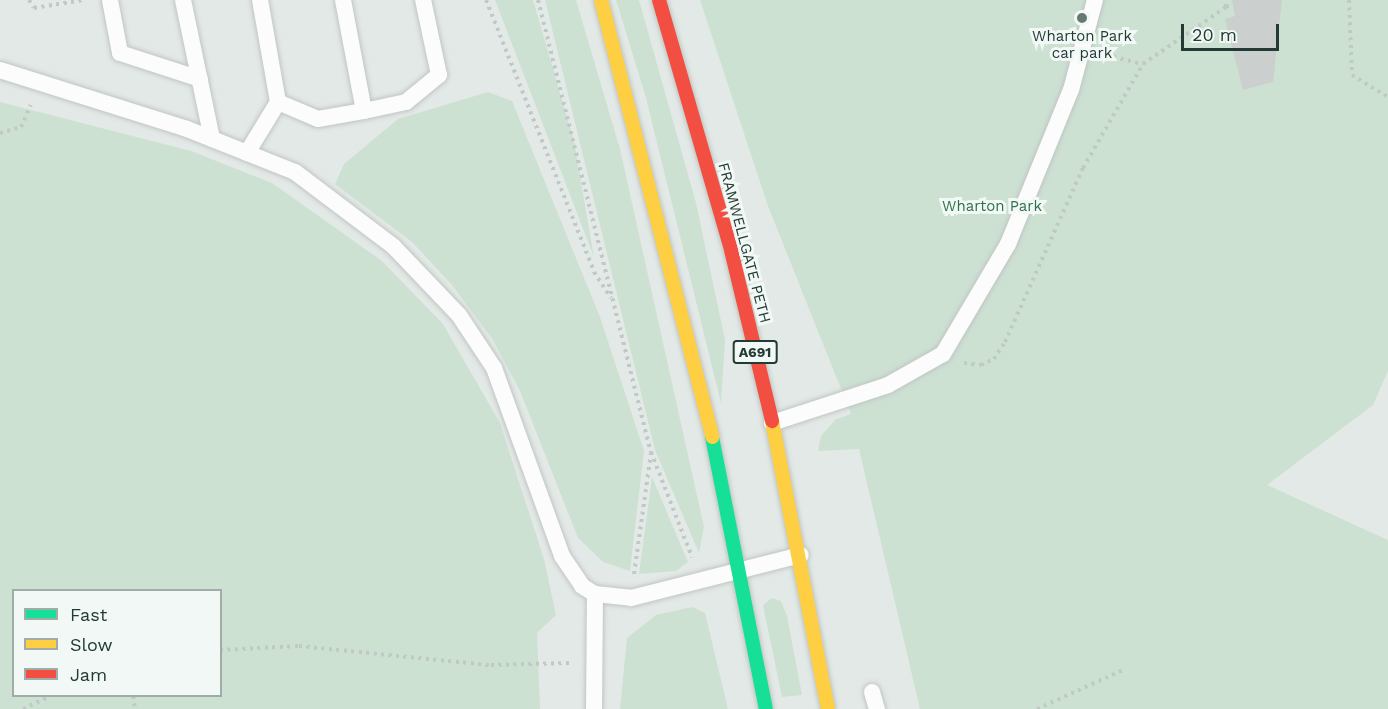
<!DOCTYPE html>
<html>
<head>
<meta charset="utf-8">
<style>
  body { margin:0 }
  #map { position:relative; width:1388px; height:709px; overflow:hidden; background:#e3e9e6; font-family:"Work Sans",sans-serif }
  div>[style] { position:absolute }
  .green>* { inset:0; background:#cde1d3 }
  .building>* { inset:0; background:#cbd0ce }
  .path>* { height:4px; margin-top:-2px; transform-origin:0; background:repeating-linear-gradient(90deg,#c0c9c5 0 3px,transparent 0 7.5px) }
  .roads { filter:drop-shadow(0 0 2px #c0c6c3) drop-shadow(0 0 2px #c0c6c3) }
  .lane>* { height:16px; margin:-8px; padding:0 8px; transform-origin:8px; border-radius:8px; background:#fbfcfb }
  .fast>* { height:14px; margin:-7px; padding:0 7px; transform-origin:7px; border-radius:7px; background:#16e098 }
  .slow>* { height:14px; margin:-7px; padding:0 7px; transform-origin:7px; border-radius:7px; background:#ffcf43 }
  .jam>* { height:14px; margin:-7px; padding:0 7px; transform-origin:7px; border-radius:7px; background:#f24e42 }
  .dots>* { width:16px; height:16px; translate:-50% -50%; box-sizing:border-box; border:3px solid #f2f8f5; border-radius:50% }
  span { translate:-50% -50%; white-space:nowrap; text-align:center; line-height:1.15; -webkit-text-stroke:6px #f2f8f5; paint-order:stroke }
  .shield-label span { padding:2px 4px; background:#f2f8f5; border:2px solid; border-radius:4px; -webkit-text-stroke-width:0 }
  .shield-label { font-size:14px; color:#223b34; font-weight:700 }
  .poi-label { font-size:15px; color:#223b34 }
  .park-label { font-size:15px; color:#2e7048 }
  .street-label { font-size:15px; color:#223b34 }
  .legend { position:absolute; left:12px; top:589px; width:210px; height:108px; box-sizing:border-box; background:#f2f8f5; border:2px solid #9faca8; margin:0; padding:8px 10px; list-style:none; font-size:18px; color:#223b34 }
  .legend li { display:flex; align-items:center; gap:12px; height:30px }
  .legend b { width:30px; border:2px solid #9faca8 }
  .scale { position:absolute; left:1181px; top:24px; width:98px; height:27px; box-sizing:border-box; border:3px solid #223b34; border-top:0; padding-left:8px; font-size:18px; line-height:21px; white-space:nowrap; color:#223b34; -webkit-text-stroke:4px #f2f8f5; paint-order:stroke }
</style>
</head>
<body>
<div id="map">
  <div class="green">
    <div style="clip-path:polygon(495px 0,533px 0,574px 141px,594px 257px)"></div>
    <div style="clip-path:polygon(545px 0,576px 0,620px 149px,704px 527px,699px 553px,655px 450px)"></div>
    <div style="clip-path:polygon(616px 0,639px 0,696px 203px,725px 340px,721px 403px,646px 98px)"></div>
    <div style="clip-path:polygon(700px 0,1388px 0,1388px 371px,1373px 405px,1267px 485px,1388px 540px,1388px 709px,920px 709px,859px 449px,818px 451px,821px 436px,836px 419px,851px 414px,768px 206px)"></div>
    <div style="clip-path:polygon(488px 92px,512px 101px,600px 317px,644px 451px,630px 571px,603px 562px,578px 538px,520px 391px,493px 340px,452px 285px,412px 242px,335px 184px,344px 164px,398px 119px)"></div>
    <div style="clip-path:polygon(evenodd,0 102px,191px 151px,272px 183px,382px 261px,443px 324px,500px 423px,544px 559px,556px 615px,537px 633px,540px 709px,0 709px,0 102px,14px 590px,220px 590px,220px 696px,14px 696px,14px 590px)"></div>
    <div style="clip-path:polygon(652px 477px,688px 562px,676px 571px,639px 574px)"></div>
    <div style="clip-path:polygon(772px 598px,781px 601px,787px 616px,802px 695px,782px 697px,763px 605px)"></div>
    <div style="clip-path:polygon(692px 607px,705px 613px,728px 709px,620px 709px,627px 638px,656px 615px)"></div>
  </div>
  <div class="building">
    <div style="clip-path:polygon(1232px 0,1282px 0,1273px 82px,1243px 90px,1225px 19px,1235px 16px)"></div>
  </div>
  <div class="path">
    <div style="left:29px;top:0;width:9px;rotate:58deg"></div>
    <div style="left:34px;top:8px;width:50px;rotate:-9.3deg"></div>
    <div style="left:486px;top:0;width:293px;rotate:68.3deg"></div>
    <div style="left:594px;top:272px;width:31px;rotate:57deg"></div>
    <div style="left:538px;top:0;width:466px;rotate:76deg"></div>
    <div style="left:651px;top:452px;width:113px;rotate:68.7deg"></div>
    <div style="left:1349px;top:0;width:75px;rotate:87.7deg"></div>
    <div style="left:1352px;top:75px;width:42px;rotate:31.4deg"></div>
    <div style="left:1226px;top:7px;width:8px;rotate:-23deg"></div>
    <div style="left:1106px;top:55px;width:38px;rotate:14deg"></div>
    <div style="left:0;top:133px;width:22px;rotate:-16deg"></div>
    <div style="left:21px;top:127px;width:24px;rotate:-66deg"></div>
    <div style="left:964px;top:363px;width:17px;rotate:7deg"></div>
    <div style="left:981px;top:365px;width:14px;rotate:-25deg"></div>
    <div style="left:994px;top:359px;width:20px;rotate:-57deg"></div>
    <div style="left:1005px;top:342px;width:191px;rotate:-65.9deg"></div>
    <div style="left:1083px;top:168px;width:120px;rotate:-60deg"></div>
    <div style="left:1143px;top:64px;width:101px;rotate:-34.5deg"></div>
    <div style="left:1226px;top:7px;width:7px;rotate:-98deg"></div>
    <div style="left:634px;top:574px;width:122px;rotate:-82deg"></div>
    <div style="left:220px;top:650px;width:79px;rotate:-2.9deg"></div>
    <div style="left:299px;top:646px;width:193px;rotate:5.7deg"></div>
    <div style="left:491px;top:665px;width:79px;rotate:-1.5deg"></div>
    <div style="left:133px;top:696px;width:13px;rotate:81deg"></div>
    <div style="left:23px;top:709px;width:30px;rotate:-26deg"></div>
    <div style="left:1037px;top:709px;width:94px;rotate:-24.4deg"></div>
  </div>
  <div class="roads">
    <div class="lane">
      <div style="left:110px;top:0;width:54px;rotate:79.3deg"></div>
      <div style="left:120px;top:53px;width:84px;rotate:18deg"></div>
      <div style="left:183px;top:0;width:142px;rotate:78.2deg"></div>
      <div style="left:343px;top:0;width:113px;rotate:79.3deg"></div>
      <div style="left:364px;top:111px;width:43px;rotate:-12.1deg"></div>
      <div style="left:406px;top:102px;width:43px;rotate:-39.3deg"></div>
      <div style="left:439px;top:75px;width:77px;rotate:-102deg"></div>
      <div style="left:0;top:70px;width:196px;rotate:17.5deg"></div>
      <div style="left:187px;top:129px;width:116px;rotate:21.7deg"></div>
      <div style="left:295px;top:172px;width:123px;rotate:37.1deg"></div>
      <div style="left:393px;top:246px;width:95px;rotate:46.3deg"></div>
      <div style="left:459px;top:315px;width:64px;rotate:56.6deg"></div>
      <div style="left:494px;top:368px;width:200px;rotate:70.1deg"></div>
      <div style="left:562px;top:556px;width:36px;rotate:56deg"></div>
      <div style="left:582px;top:586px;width:15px;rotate:32deg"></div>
      <div style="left:595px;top:594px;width:36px;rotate:6deg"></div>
      <div style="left:631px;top:598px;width:175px;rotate:-14.2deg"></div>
      <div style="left:278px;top:102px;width:43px;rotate:23deg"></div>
      <div style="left:318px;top:119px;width:47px;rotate:-9.9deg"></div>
      <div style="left:247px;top:153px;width:60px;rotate:-58.7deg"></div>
      <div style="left:278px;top:102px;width:104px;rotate:-100deg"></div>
      <div style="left:772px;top:423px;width:122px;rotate:-18.1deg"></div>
      <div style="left:888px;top:385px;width:63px;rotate:-29.4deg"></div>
      <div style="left:943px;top:354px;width:128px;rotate:-59.4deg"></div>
      <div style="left:1008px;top:244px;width:166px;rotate:-67.8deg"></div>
      <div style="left:1071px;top:90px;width:93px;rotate:-75.1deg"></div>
      <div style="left:872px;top:692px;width:18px;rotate:74deg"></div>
      <div style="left:594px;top:709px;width:115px;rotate:-89.5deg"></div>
    </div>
    <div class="fast">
      <div style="left:712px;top:437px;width:277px;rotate:78.8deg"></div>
    </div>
    <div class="slow">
      <div style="left:601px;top:0;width:451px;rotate:75.7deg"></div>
      <div style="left:772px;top:421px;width:293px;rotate:79deg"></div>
    </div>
    <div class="jam">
      <div style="left:659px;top:0;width:260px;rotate:73.9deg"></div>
      <div style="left:731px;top:250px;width:176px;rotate:76.5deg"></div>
    </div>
  </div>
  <div class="dots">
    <div style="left:1082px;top:18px;background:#667872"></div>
  </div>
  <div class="shield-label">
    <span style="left:755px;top:352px">A691</span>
  </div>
  <div class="poi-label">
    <span style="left:1082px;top:45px">Wharton Park<br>car park</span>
  </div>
  <div class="park-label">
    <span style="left:992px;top:207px">Wharton Park</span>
  </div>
  <div class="street-label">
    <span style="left:744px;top:243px;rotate:75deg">FRAMWELLGATE PETH</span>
  </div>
  <ul class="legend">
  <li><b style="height:8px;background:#16e098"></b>Fast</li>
  <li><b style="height:8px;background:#ffcf43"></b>Slow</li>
  <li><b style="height:8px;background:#f24e42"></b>Jam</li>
  </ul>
  <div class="scale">20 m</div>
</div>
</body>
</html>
